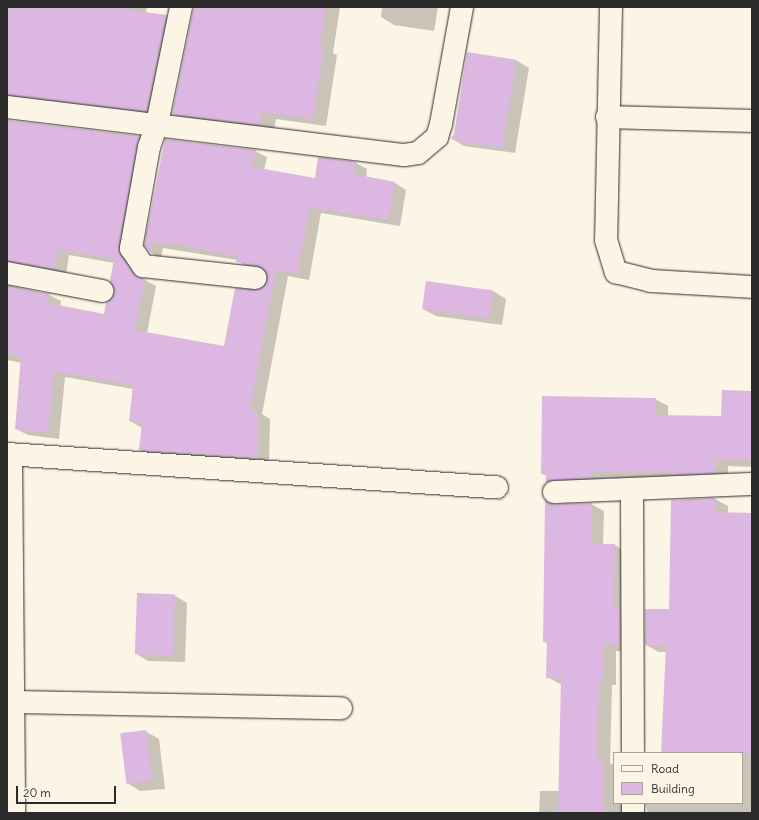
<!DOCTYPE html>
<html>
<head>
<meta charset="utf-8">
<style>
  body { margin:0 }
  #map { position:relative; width:759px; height:820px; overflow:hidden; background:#fcf5e5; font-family:Delius,sans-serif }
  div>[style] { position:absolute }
  .shadow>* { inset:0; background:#0003 }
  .building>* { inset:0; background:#dcb7e1; transform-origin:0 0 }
  .roads { filter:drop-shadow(0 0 1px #2b2b2b) drop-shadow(0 0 1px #2b2b2b) }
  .street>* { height:22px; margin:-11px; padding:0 11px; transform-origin:11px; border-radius:11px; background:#fcf5e5 }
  span { translate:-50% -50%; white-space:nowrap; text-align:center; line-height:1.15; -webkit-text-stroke:3px #fcf5e5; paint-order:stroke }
  .frame { position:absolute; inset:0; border:8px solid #2b2b2b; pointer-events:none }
  .legend { position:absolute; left:613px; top:752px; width:130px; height:52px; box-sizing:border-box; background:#fcf5e5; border:1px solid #a8a49b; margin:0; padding:5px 7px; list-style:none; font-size:12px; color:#2b2b2b }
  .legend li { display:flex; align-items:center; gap:8px; height:20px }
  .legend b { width:20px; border:1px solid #a8a49b }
  .scale { position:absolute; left:16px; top:786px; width:100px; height:18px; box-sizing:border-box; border:2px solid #2b2b2b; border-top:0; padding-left:5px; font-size:12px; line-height:14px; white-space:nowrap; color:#2b2b2b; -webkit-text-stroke:3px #fcf5e5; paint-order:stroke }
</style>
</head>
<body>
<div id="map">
  <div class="shadow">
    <div style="clip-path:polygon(7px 7px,147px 7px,146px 13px,166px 16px,178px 22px,158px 117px,7px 110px)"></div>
    <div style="clip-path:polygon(194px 7px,340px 7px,333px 53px,337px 55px,326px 126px,276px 119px,274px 132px,186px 121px,173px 114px)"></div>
    <div style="clip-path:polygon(382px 7px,438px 7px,434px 31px,394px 25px,381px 17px)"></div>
    <div style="clip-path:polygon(516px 60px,529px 68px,515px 153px,464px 146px,451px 138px)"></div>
    <div style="clip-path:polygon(7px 116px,9px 121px,139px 137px,151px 143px,132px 262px,143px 279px,156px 286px,147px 333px,225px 348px,268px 280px,265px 272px,249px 268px,237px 260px,163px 248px,161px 259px,150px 252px,145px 245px,255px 151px,267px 157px,264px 170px,315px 179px,356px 163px,367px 169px,366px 178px,395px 183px,406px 190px,400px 226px,321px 213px,309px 280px,288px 276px,262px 414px,270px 419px,269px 464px,151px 456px,140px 450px,142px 428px,130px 421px,133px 389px,65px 377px,59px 439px,28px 435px,16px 429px,22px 363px,7px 360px,7px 285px,49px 295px,61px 301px,60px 307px,105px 315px,115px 293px,114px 263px,69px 255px,66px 275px,7px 281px)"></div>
    <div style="clip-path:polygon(427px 282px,493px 291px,506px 299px,502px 325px,436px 316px,423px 309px)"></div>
    <div style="clip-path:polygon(752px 392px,752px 467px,728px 466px,728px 480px,605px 478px,605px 485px,559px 490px,547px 483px,547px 476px,542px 474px,655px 399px,668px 406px,668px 416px,722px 417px)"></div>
    <div style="clip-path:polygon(715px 499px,728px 506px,728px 513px,752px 514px,752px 813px,648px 813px,645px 803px,742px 803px,742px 753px,662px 753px,667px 652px,659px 652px,646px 645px,670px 610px)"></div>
    <div style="clip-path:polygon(591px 504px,604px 511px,603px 545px,615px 545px,627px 553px,633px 652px,616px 651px,616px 685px,612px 685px,610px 763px,614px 765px,614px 803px,637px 803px,634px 813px,539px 813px,540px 791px,560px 791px,562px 685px,547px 677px,548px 644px,544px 642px,554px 506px)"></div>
    <div style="clip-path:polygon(174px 595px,187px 603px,185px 662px,148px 661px,135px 653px)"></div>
    <div style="clip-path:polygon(145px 731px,159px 739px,165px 789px,140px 791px,127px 783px)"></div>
  </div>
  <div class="building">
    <div style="clip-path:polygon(7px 7px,130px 7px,129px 10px,167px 15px,147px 111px,7px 95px)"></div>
    <div style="clip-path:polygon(194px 7px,326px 7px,320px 46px,324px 46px,313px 119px,263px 112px,260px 125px,172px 114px)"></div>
    <div style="left:467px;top:52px;width:50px;height:89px;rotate:9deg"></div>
    <div style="clip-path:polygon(7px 120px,140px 136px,119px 246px,121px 255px,133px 273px,145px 279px,135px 330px,224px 346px,235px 288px,260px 289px,267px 280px,267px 273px,257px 266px,236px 262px,237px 256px,176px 244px,152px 242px,150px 253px,144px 245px,165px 139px,256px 150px,252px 167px,315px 178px,318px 157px,356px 162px,354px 174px,395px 182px,388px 220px,310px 207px,297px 274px,276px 270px,250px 411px,258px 411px,258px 458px,139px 450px,142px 422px,129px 421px,133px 385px,54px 371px,48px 433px,15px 429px,21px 356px,7px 353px,7px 286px,50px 294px,48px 303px,104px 314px,106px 303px,114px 293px,110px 281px,114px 259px,58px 249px,54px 269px,7px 261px)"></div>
    <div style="left:426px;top:281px;width:68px;height:28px;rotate:8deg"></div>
    <div style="clip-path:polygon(722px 390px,752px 391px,752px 460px,716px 460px,715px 473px,672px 475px,672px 472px,592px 471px,592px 478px,554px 480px,546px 483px,546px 474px,541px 474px,542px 396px,656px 398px,655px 415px,721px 416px)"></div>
    <div style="clip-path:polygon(715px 498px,715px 512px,752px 513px,752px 753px,661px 753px,666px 646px,645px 645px,645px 609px,669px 609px,671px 500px)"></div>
    <div style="clip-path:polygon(545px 500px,554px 504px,592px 503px,591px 544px,615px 544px,614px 608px,620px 608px,620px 645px,604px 644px,603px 679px,599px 679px,597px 758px,604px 759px,603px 813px,558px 813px,561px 678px,546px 678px,547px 642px,543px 642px)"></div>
    <div style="left:137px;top:593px;width:38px;height:61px;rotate:2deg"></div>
    <div style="left:146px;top:730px;width:51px;height:26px;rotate:83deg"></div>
  </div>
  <div class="roads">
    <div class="street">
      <div style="left:181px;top:7px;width:119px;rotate:101.6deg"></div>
      <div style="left:157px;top:124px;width:24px;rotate:109deg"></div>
      <div style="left:149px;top:147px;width:103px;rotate:100.1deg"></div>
      <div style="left:131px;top:248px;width:22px;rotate:56deg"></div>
      <div style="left:143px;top:266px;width:113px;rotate:6.1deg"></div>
      <div style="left:611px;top:7px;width:233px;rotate:91.2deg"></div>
      <div style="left:606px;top:240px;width:34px;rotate:73deg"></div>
      <div style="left:616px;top:272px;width:36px;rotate:14deg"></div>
      <div style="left:651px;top:281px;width:101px;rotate:3.4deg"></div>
      <div style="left:7px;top:107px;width:400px;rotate:6.9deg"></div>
      <div style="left:404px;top:155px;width:14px;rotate:-8deg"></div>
      <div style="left:418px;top:153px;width:25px;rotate:-40deg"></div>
      <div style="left:437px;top:137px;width:14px;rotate:-73deg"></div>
      <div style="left:441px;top:124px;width:119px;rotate:-79.8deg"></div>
      <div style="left:607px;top:117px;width:145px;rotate:1.6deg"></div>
      <div style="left:7px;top:273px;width:97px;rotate:10.7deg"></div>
      <div style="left:7px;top:454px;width:491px;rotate:3.9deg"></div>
      <div style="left:11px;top:454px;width:359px;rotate:89.5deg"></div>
      <div style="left:632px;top:490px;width:263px;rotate:89.8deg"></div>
      <div style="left:554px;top:492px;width:198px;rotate:-2.3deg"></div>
      <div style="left:15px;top:702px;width:326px;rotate:1.1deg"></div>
      <div style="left:633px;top:803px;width:10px;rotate:90deg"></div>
    </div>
  </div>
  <div class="frame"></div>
  <ul class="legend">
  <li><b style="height:5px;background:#fcf5e5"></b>Road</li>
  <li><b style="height:11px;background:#dcb7e1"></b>Building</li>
  </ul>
  <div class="scale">20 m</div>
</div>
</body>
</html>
